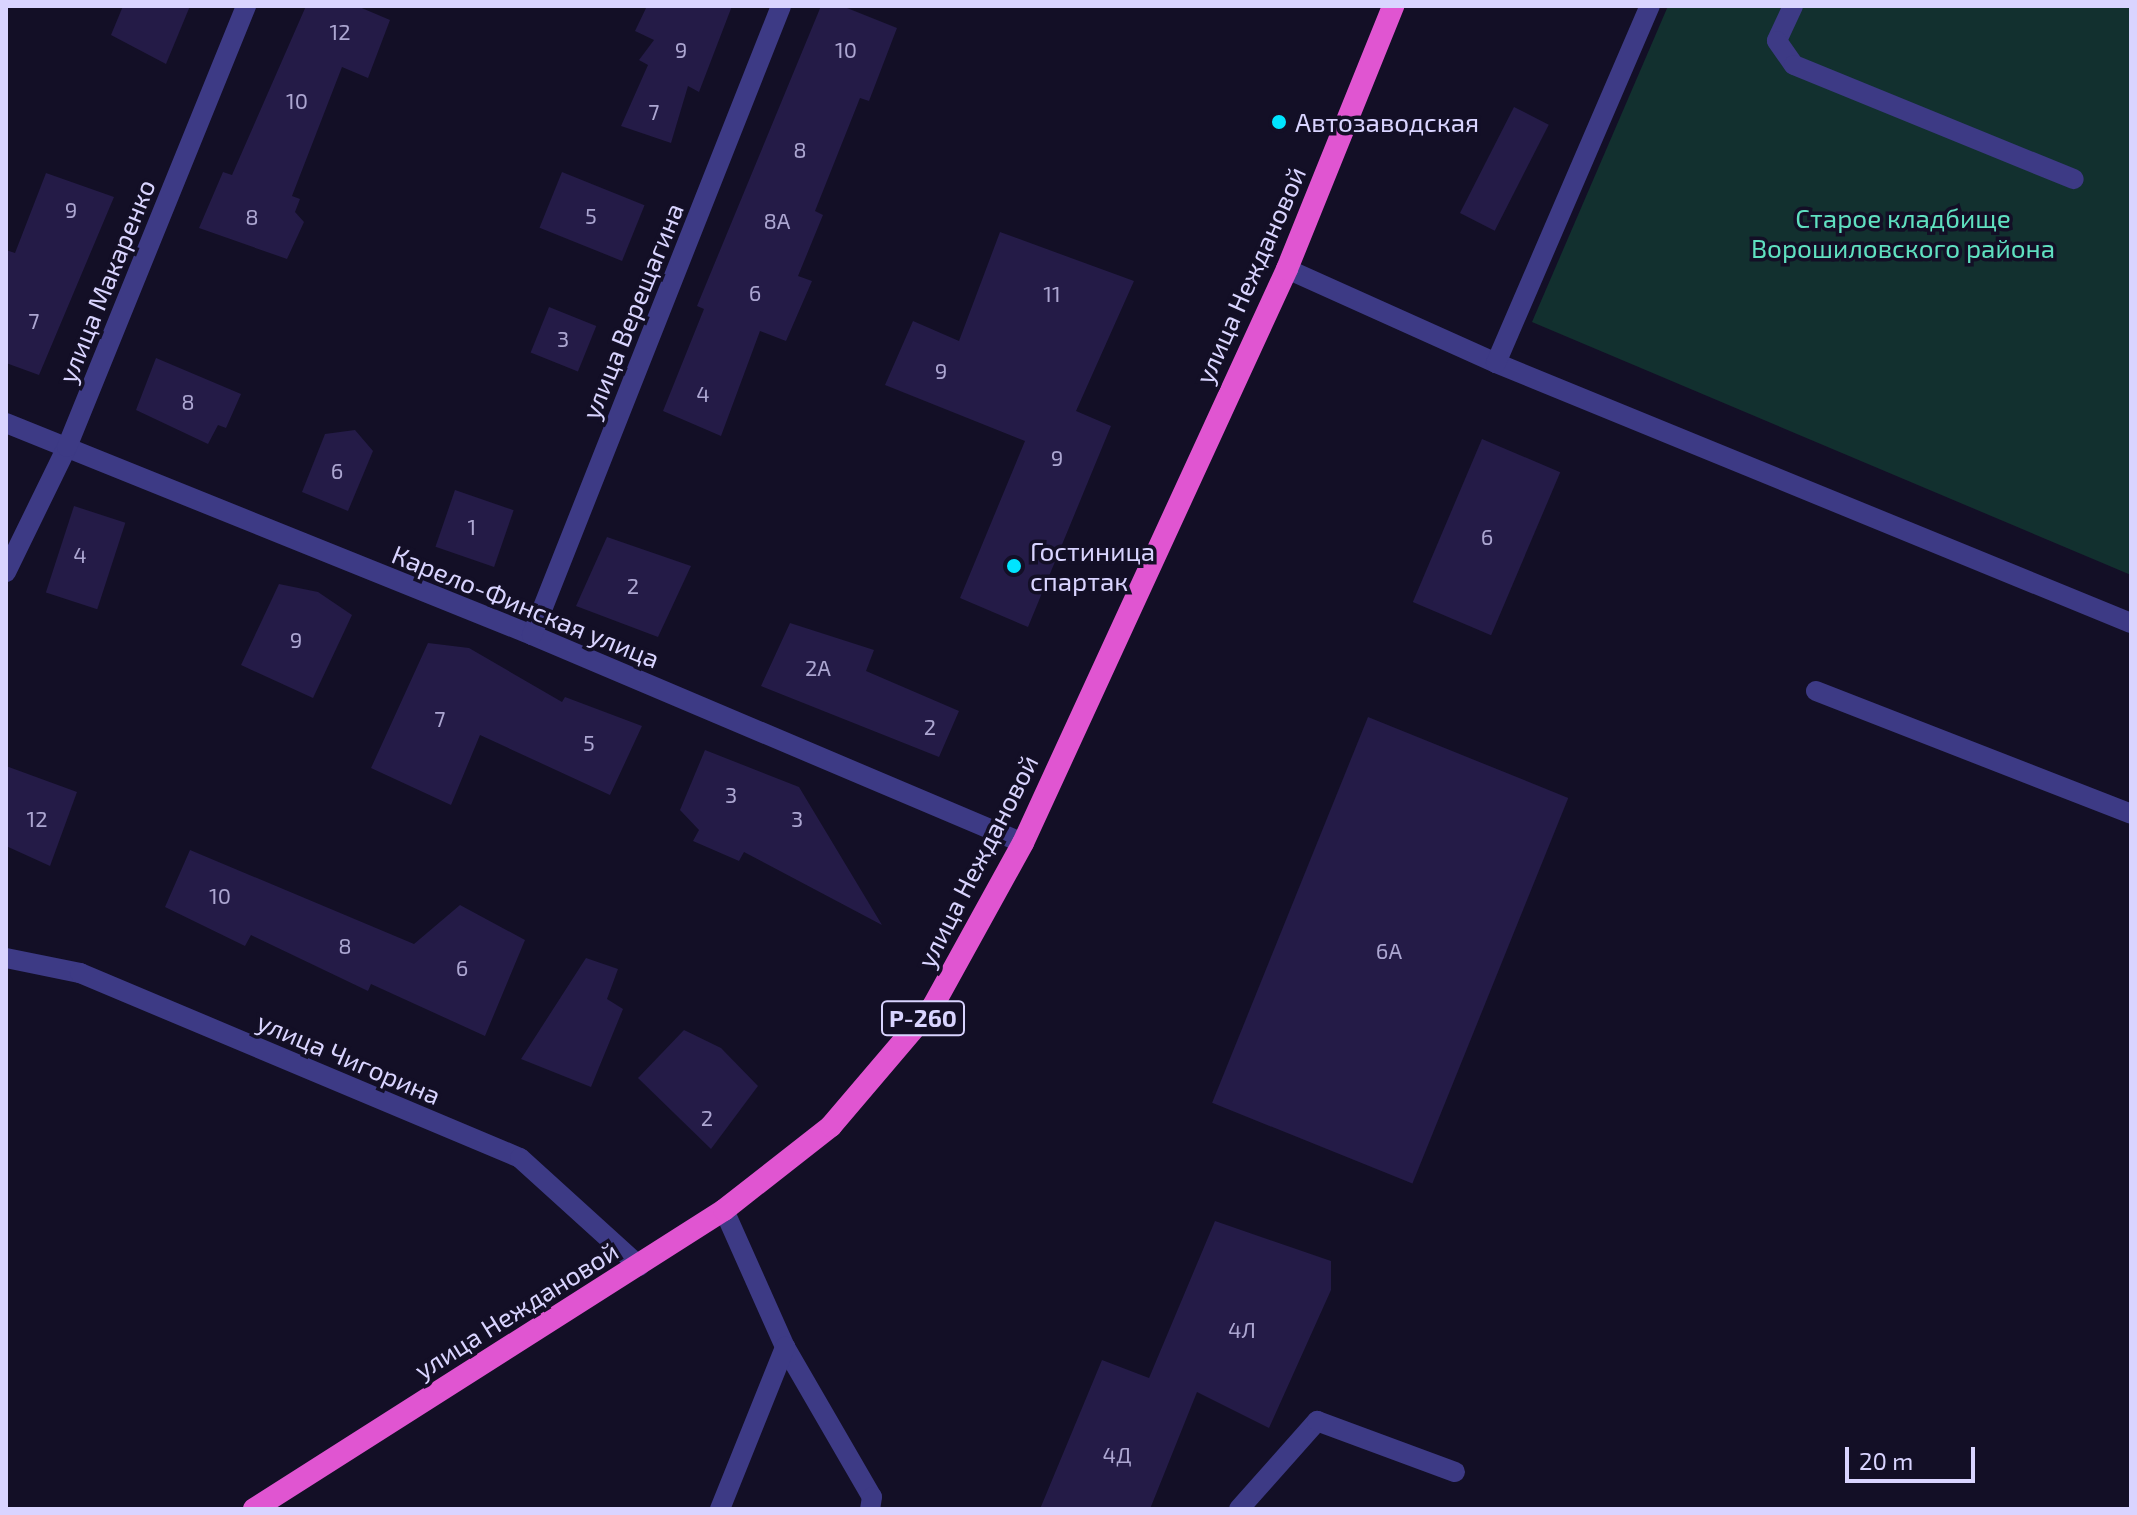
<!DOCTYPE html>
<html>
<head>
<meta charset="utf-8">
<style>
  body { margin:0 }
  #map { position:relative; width:2137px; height:1515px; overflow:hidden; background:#130f26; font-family:"Exo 2",sans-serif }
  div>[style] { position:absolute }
  .green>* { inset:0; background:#12302f }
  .building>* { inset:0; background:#241b47; transform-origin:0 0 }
  .service>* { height:20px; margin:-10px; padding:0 10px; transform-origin:10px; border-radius:10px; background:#3d3a85 }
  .minor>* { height:20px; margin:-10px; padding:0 10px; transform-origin:10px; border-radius:10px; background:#3d3a85 }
  .trunk>* { height:22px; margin:-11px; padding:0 11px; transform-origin:11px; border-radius:11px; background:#e055d1 }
  .dots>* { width:22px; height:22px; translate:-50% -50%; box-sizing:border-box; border:4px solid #130f26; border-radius:50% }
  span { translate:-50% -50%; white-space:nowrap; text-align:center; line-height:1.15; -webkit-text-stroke:7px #130f26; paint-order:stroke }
  .number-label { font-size:22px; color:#aca6d1 }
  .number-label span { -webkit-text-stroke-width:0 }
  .shield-label span { padding:2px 6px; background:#130f26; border:2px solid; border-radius:6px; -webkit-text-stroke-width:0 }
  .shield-label { font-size:24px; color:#d9d4ff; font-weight:700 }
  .poi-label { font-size:26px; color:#d9d4ff }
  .left { translate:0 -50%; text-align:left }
  .park-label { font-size:26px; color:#5fe0c0 }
  .street-label { font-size:26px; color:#d9d4ff }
  .frame { position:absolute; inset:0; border:8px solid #d9d4ff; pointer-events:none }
  .scale { position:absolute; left:1845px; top:1447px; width:130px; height:36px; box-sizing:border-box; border:4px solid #d9d4ff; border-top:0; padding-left:10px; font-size:24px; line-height:28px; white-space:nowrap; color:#d9d4ff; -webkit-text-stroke:6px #130f26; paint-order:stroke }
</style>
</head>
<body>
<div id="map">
  <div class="green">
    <div style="clip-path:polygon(1668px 6px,2131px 6px,2131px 575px,1532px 322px)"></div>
  </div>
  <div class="building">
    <div style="clip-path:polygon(123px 6px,190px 6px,166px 64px,111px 35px)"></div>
    <div style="clip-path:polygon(306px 6px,357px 6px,390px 20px,368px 78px,342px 67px,292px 196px,300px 199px,295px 212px,304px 222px,287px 259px,199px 228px,223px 172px,232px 175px)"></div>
    <div style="clip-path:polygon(647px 6px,732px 6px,699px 92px,688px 86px,671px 143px,621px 126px,648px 65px,639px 60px,654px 40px,635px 31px)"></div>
    <div style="clip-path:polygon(821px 6px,842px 6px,897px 28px,869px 101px,860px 98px,815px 211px,823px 215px,798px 276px,812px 281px,786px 341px,760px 331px,721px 436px,663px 411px,704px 309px,697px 306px)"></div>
    <div style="left:1514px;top:107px;width:39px;height:119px;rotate:27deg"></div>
    <div style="left:562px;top:172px;width:89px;height:60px;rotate:22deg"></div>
    <div style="clip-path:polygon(46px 173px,114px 197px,39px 375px,6px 363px,6px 250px,15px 253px)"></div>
    <div style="clip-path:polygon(1000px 232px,1134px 281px,1076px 411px,1111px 426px,1028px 627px,960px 598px,1025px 441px,885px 385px,913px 321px,959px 341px)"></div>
    <div style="left:549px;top:307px;width:51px;height:49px;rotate:22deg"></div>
    <div style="clip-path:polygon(156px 358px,241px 394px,226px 428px,218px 425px,208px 444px,136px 410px)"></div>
    <div style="clip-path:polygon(355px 430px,373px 451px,348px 511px,302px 492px,325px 434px)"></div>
    <div style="left:1482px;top:439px;width:85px;height:177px;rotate:23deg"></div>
    <div style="left:455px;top:490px;width:62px;height:60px;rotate:19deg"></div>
    <div style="left:74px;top:506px;width:54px;height:91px;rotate:18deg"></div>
    <div style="clip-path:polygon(607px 537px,691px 566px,658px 637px,576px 606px)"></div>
    <div style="clip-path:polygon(279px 584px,318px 592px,352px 615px,313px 698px,241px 665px)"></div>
    <div style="clip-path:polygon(790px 623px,874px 650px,866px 671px,959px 711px,939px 757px,761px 686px)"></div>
    <div style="clip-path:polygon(428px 643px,469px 648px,562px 702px,565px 697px,642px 726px,610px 795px,480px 735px,451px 805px,371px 768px)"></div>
    <div style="left:1368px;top:717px;width:216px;height:416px;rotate:22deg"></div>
    <div style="clip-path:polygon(705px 750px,799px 787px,882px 925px,744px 852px,739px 861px,693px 841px,699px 830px,680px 810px)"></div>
    <div style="clip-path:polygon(6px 766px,77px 792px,50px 866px,6px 846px)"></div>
    <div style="clip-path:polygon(190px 850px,414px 944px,460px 905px,525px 940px,485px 1036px,371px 984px,368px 991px,251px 935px,245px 946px,165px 907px)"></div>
    <div style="clip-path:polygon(586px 958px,618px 969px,607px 999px,623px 1009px,591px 1087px,521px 1059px)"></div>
    <div style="clip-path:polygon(684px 1030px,721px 1048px,758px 1086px,711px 1149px,638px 1078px)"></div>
    <div style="clip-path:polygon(1215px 1221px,1331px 1261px,1331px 1290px,1269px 1428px,1197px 1392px,1150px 1509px,1040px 1509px,1102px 1360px,1149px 1378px)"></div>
  </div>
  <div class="service">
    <div style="left:1793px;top:6px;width:38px;rotate:115deg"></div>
    <div style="left:1777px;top:41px;width:29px;rotate:55deg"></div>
    <div style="left:1794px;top:65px;width:302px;rotate:22.2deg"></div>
    <div style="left:1287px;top:269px;width:229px;rotate:24.2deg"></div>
    <div style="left:1496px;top:363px;width:686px;rotate:22.27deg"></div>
    <div style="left:1496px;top:363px;width:389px;rotate:-66.7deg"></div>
    <div style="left:1816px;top:691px;width:338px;rotate:21.3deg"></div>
    <div style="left:724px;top:1210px;width:150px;rotate:66deg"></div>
    <div style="left:785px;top:1347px;width:173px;rotate:59.9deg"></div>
    <div style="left:872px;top:1497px;width:12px;rotate:99deg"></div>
    <div style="left:720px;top:1509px;width:175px;rotate:-68.1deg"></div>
    <div style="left:1239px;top:1509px;width:118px;rotate:-48.4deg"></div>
    <div style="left:1317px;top:1421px;width:147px;rotate:20.3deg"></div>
  </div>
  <div class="minor">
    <div style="left:6px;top:423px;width:567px;rotate:21.95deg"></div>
    <div style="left:532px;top:635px;width:533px;rotate:22.96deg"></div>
    <div style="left:6px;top:572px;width:139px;rotate:-64deg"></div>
    <div style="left:67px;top:447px;width:476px;rotate:-67.9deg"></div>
    <div style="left:532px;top:635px;width:676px;rotate:-68.4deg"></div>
    <div style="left:6px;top:958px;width:76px;rotate:11.5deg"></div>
    <div style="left:80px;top:973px;width:477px;rotate:22.8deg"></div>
    <div style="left:520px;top:1158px;width:161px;rotate:42.2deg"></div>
  </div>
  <div class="trunk">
    <div style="left:254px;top:1509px;width:557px;rotate:-32.46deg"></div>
    <div style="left:724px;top:1210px;width:136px;rotate:-38.1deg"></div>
    <div style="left:831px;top:1126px;width:157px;rotate:-49.6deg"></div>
    <div style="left:933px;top:1006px;width:186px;rotate:-61.1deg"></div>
    <div style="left:1023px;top:843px;width:632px;rotate:-65.3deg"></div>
    <div style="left:1287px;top:269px;width:284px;rotate:-68deg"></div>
  </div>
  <div class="dots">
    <div style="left:1279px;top:122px;background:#00e5ff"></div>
    <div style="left:1014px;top:566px;background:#00e5ff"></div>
  </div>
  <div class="number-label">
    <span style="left:340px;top:32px">12</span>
    <span style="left:681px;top:50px">9</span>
    <span style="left:846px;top:50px">10</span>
    <span style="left:297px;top:101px">10</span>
    <span style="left:654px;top:112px">7</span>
    <span style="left:800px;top:150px">8</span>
    <span style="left:71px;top:210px">9</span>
    <span style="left:591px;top:216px">5</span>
    <span style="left:252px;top:217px">8</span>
    <span style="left:777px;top:221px">8А</span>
    <span style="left:755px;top:293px">6</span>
    <span style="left:1052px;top:294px">11</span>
    <span style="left:34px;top:321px">7</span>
    <span style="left:563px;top:339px">3</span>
    <span style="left:941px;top:371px">9</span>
    <span style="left:703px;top:394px">4</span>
    <span style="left:188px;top:402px">8</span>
    <span style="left:1057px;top:458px">9</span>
    <span style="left:337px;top:471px">6</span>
    <span style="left:472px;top:527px">1</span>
    <span style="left:1487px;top:537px">6</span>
    <span style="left:80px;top:555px">4</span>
    <span style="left:633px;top:586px">2</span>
    <span style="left:296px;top:640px">9</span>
    <span style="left:818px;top:668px">2А</span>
    <span style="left:440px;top:719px">7</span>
    <span style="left:930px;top:727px">2</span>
    <span style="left:589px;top:743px">5</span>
    <span style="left:731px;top:795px">3</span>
    <span style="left:37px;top:819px">12</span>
    <span style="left:797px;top:819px">3</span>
    <span style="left:220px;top:896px">10</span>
    <span style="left:345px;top:946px">8</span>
    <span style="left:1389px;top:951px">6А</span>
    <span style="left:462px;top:968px">6</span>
    <span style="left:707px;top:1118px">2</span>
    <span style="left:1242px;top:1330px">4Л</span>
    <span style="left:1117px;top:1455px">4Д</span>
  </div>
  <div class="shield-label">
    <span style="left:923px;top:1018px">Р-260</span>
  </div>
  <div class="poi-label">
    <span class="left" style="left:1295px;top:122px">Автозаводская</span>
    <span class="left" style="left:1030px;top:566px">Гостиница<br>спартак</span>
  </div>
  <div class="park-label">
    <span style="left:1903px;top:233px">Старое кладбище<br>Ворошиловского района</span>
  </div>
  <div class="street-label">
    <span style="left:1250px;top:275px;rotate:-66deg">улица Неждановой</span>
    <span style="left:106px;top:281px;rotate:-68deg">улица Макаренко</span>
    <span style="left:632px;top:311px;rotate:-68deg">улица Верещагина</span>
    <span style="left:526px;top:606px;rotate:22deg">Карело-Финская улица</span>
    <span style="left:977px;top:861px;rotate:-63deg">улица Неждановой</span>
    <span style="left:349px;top:1058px;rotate:23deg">улица Чигорина</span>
    <span style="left:516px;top:1310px;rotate:-32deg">улица Неждановой</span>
  </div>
  <div class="frame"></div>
  <div class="scale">20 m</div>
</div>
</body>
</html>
